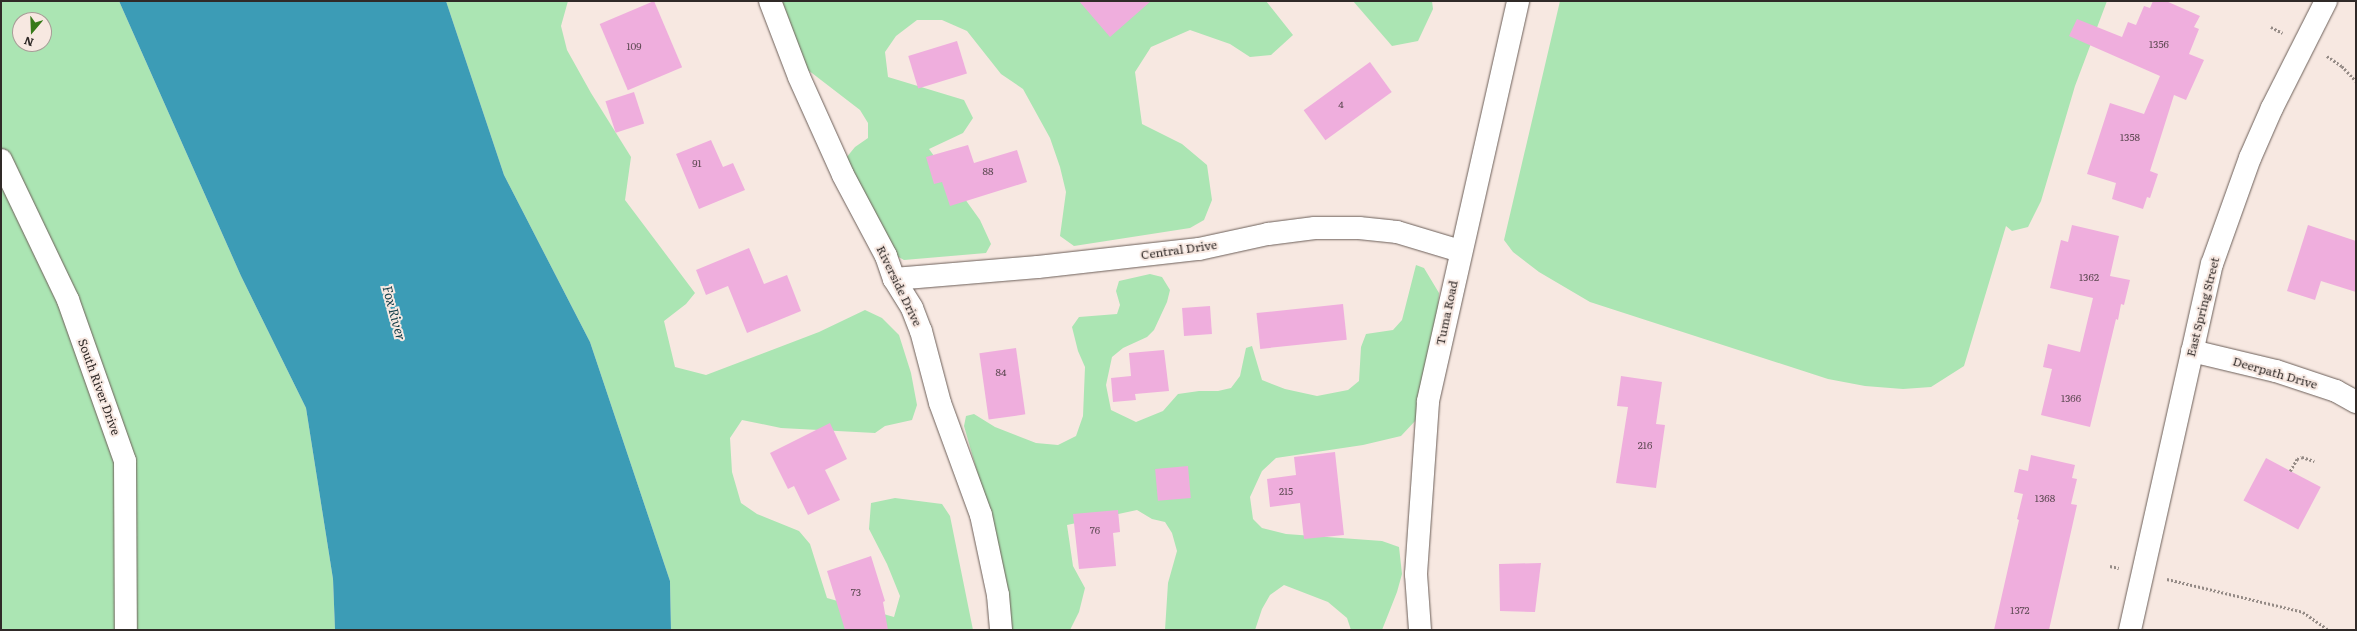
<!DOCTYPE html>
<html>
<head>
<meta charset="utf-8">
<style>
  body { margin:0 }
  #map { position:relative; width:2357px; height:631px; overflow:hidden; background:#f7e8e1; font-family:Literata,serif }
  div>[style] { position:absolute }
  .green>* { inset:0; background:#abe5b3 }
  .water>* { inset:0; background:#3c9cb6 }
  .building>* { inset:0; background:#efaedd; transform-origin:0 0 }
  .path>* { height:2.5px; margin-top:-1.25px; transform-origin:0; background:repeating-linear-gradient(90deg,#958b86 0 2px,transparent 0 4px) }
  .roads { filter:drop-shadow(0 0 1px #6c5f59) drop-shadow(0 0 1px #6c5f59) }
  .minor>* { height:22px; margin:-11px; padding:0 11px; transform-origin:11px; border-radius:11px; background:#fff }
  span { translate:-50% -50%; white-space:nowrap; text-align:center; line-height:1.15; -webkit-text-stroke:4px #f7e8e1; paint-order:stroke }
  .number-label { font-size:10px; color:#604b55 }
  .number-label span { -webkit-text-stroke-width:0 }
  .street-label { font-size:12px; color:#302a28 }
  .water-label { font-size:13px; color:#123d48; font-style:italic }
  .frame { position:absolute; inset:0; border:2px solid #302a28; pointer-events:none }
  .north { position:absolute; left:12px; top:12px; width:40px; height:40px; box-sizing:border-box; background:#f7e8e1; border:1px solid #a79c97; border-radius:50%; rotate:199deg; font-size:11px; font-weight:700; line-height:16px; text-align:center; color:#302a28 }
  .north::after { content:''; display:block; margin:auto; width:14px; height:18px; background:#377a1a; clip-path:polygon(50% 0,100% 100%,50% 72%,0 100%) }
</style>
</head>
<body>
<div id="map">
  <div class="green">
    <div style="clip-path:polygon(evenodd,1px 1px,119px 1px,241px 276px,306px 408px,333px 579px,335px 630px,1px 630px,1px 1px,20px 20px,44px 20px,44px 44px,20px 44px,20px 20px)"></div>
    <div style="clip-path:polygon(446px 1px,568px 1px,561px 26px,567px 50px,591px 93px,631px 157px,625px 200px,695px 293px,686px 304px,664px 321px,675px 367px,706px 375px,819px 332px,865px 310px,882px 318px,899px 335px,911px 373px,917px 405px,912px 420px,885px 426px,875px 433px,781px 428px,742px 420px,730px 438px,732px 472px,741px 503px,757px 514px,799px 531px,810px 544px,827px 598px,894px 617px,900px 596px,887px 564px,869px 529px,871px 503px,895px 498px,942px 504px,950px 516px,973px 630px,671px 630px,670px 581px,590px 342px,504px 175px)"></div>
    <div style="clip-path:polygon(782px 1px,1266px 1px,1293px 35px,1271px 55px,1250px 57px,1230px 44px,1190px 30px,1151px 47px,1135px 72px,1142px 124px,1182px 144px,1207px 165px,1212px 200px,1204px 220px,1190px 228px,1074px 246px,1060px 236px,1066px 192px,1060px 167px,1050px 138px,1023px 89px,1001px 74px,967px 31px,942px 20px,917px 20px,896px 36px,885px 52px,888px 77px,964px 100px,973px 118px,963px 133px,929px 149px,980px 220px,991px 244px,986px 253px,904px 260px,895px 255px,846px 158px,855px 147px,868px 138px,868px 123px,860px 110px,808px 70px)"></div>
    <div style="clip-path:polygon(1353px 1px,1432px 1px,1433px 9px,1418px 41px,1392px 46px)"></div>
    <div style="clip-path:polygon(1560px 1px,2107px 1px,2075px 86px,2041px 201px,2028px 227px,2012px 231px,2006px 226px,1964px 366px,1931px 387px,1903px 389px,1865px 386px,1828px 379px,1590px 302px,1539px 272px,1513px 252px,1504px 240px)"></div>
    <div style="clip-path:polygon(1416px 265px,1424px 268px,1439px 293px,1437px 328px,1416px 420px,1401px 436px,1363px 445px,1276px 458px,1262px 471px,1250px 497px,1253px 519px,1262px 528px,1286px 534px,1382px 541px,1399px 547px,1402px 574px,1397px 592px,1382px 630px,1351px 630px,1347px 618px,1328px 602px,1284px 585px,1270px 595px,1262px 609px,1255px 630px,1165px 630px,1168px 583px,1177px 551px,1172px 533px,1165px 522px,1152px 519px,1137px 510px,1067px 525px,1073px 566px,1085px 588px,1079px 612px,1070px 630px,1008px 630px,995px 534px,964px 426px,966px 416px,974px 414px,995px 427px,1036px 443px,1058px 445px,1076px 436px,1083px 416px,1085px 367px,1078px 351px,1072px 327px,1079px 317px,1117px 314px,1120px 305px,1116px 291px,1119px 281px,1150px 274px,1162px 277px,1170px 290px,1167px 302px,1154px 330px,1147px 337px,1123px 348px,1112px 357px,1106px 385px,1111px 410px,1136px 422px,1163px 411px,1178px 394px,1199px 391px,1218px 391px,1231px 388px,1240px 376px,1246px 348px,1252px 346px,1262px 380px,1285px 389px,1317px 396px,1348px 390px,1359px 381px,1361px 347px,1366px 334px,1393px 330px,1402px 320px)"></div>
  </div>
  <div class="water">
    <div style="clip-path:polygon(119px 1px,446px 1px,504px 175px,590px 342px,670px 581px,671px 630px,335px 630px,333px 579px,306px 408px,241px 276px)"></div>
  </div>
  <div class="building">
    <div style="left:654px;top:1px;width:72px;height:59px;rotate:67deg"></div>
    <div style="clip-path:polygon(1079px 1px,1151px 1px,1110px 37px)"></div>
    <div style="clip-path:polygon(2153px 1px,2166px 1px,2200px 16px,2194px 27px,2199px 29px,2189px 54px,2204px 60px,2186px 100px,2174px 95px,2150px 171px,2158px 174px,2150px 198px,2147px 197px,2143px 209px,2112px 199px,2116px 183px,2087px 174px,2110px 103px,2144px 114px,2160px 76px,2069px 36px,2077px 19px,2122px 37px,2128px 22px,2136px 25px,2144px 6px,2150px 8px)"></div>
    <div style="left:957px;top:41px;width:34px;height:51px;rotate:73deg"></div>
    <div style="left:1370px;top:62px;width:37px;height:82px;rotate:54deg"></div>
    <div style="left:634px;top:92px;width:33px;height:30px;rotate:72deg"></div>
    <div style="clip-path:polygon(711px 140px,723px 167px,733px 163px,745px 190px,699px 209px,676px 154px)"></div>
    <div style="clip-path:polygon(968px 145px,974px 163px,1017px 150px,1027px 182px,950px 206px,942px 182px,934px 184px,926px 157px)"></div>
    <div style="clip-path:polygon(2072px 225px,2119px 236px,2110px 276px,2130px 280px,2124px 305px,2121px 304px,2118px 320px,2116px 319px,2090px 427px,2041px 415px,2052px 369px,2043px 367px,2048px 344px,2080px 352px,2093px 298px,2050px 288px,2061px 240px,2068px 242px)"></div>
    <div style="clip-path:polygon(2308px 225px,2356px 241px,2356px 292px,2321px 281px,2315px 300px,2287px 291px)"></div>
    <div style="clip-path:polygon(749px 248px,764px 284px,787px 275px,801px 311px,747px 333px,728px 286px,706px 295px,696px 270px)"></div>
    <div style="left:1343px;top:304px;width:36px;height:87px;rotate:84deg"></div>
    <div style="left:1210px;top:306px;width:28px;height:28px;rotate:86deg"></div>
    <div style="left:1016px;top:348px;width:67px;height:37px;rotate:82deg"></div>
    <div style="clip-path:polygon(1164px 350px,1169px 391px,1135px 394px,1136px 400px,1113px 402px,1111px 378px,1131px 376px,1129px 353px)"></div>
    <div style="clip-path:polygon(1621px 376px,1662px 382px,1656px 424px,1665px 425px,1656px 488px,1616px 483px,1628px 407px,1617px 406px)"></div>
    <div style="clip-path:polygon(830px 423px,847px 459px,825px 470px,840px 500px,808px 515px,794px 486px,788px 489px,770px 453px)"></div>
    <div style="clip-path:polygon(1335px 452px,1344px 535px,1304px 539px,1300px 503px,1270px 507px,1267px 479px,1296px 475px,1294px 457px)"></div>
    <div style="clip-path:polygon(2031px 455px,2075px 465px,2072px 478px,2077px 479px,2071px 504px,2077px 505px,2049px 630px,1994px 630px,2019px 520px,2017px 519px,2023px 494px,2014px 492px,2019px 469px,2028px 471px)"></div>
    <div style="left:2266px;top:458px;width:62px;height:48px;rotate:28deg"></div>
    <div style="left:1188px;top:466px;width:32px;height:33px;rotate:85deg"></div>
    <div style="clip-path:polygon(1118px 510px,1120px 532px,1113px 533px,1116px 566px,1079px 569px,1073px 514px)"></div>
    <div style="clip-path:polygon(871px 556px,885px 601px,883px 602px,888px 630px,845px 630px,827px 571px)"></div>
    <div style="clip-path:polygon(1541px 563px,1535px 612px,1500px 611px,1499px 564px)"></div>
  </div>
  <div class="path">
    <div style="left:2271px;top:27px;width:13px;rotate:27deg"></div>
    <div style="left:2327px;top:56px;width:18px;rotate:34deg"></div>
    <div style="left:2342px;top:66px;width:21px;rotate:47deg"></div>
    <div style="left:2290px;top:471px;width:14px;rotate:-60deg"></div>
    <div style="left:2297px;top:459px;width:5px;rotate:-22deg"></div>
    <div style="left:2302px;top:457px;width:13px;rotate:18deg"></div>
    <div style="left:2110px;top:566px;width:9px;rotate:13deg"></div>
    <div style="left:2167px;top:579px;width:140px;rotate:13.6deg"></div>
    <div style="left:2303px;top:612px;width:32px;rotate:35deg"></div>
  </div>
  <div class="roads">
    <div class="minor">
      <div style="left:770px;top:1px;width:81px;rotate:69.1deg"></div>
      <div style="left:799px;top:77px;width:107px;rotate:65.8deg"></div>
      <div style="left:843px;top:175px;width:92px;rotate:62deg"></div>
      <div style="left:886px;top:256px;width:24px;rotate:71deg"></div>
      <div style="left:894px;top:279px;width:34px;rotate:58deg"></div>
      <div style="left:912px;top:308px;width:25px;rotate:69deg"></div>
      <div style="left:921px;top:331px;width:74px;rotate:75.2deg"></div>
      <div style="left:940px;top:403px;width:119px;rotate:69.9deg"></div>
      <div style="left:981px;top:515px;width:82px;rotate:78deg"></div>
      <div style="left:998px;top:595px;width:35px;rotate:85deg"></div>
      <div style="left:1px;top:160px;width:155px;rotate:64.4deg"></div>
      <div style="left:68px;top:300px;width:171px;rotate:70.5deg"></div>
      <div style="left:125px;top:461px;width:169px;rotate:89.7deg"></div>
      <div style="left:894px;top:279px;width:144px;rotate:-4.8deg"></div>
      <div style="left:1038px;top:267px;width:162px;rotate:-6.4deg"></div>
      <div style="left:1199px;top:249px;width:71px;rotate:-12.3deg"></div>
      <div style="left:1268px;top:234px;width:47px;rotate:-7.3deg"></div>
      <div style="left:1315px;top:228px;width:44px"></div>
      <div style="left:1359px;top:228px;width:38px;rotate:6deg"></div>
      <div style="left:1397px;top:232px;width:66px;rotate:16.8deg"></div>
      <div style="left:2192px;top:351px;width:86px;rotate:13.4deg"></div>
      <div style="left:2276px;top:371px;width:63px;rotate:18.4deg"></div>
      <div style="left:2336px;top:391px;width:23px;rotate:29deg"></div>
      <div style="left:1420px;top:630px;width:56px;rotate:-94.1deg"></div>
      <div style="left:1416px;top:574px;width:173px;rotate:-86deg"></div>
      <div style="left:1428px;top:401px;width:410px;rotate:-77.3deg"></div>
      <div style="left:2130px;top:630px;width:375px;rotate:-77.4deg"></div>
      <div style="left:2212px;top:264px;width:113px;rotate:-70.3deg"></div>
      <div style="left:2250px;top:158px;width:55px;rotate:-66.3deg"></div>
      <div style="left:2272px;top:108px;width:120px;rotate:-63.2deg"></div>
    </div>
  </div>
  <div class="number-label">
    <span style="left:2159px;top:44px">1356</span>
    <span style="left:634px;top:46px">109</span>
    <span style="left:1341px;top:104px">4</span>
    <span style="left:2130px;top:137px">1358</span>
    <span style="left:697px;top:163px">91</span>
    <span style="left:988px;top:171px">88</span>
    <span style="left:2089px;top:277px">1362</span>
    <span style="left:1001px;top:372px">84</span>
    <span style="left:2071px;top:398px">1366</span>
    <span style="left:1645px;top:445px">216</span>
    <span style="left:1286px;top:491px">215</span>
    <span style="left:2045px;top:498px">1368</span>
    <span style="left:1095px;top:530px">76</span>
    <span style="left:856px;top:592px">73</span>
    <span style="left:2020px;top:610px">1372</span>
  </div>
  <div class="street-label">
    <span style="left:1179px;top:250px;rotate:-8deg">Central Drive</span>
    <span style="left:899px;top:286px;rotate:64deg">Riverside Drive</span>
    <span style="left:2203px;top:307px;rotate:-76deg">East Spring Street</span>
    <span style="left:1447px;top:313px;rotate:-78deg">Tuma Road</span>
    <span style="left:2275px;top:373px;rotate:16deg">Deerpath Drive</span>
    <span style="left:99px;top:387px;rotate:70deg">South River Drive</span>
  </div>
  <div class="water-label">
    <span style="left:394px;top:313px;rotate:75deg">Fox River</span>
  </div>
  <div class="frame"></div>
  <div class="north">N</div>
</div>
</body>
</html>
